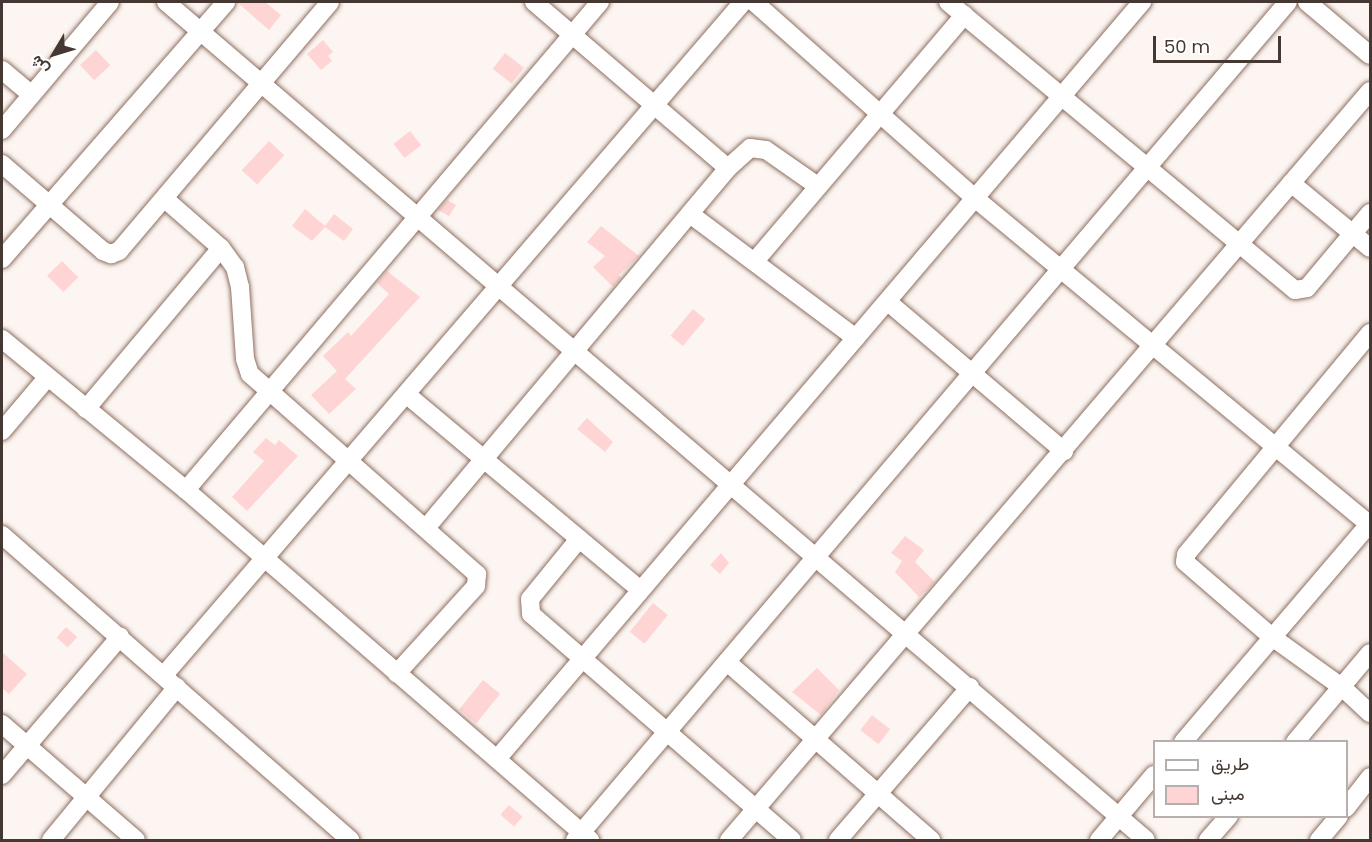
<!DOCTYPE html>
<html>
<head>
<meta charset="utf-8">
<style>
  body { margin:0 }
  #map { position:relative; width:1372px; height:842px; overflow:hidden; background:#fcf5f1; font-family:Poppins,Vazirmatn,sans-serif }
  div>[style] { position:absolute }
  .building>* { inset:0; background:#fed5d4; transform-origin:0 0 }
  .roads { filter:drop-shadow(0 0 2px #8e6f61) drop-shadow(0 0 2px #8e6f61) }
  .minor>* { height:18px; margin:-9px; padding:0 9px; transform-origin:9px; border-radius:9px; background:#fff }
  span { translate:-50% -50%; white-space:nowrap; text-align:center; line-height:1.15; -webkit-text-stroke:6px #fff; paint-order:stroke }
  .frame { position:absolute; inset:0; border:3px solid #453731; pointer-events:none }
  .legend { position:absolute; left:1153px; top:740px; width:195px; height:78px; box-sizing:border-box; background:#fff; border:2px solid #b5afad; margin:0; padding:8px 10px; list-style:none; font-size:18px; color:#453731 }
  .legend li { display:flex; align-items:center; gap:12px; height:30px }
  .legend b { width:30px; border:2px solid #b5afad }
  .north { position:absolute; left:24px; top:24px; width:60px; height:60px; -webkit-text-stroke:4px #fff; paint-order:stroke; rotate:232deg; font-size:16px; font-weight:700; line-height:24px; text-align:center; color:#453731 }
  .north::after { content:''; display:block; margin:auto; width:21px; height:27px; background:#453731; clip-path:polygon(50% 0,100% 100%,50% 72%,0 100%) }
  .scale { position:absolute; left:1153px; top:36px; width:128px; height:27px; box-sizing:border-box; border:3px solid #453731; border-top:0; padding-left:8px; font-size:18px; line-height:21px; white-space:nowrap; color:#453731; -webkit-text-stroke:4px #fff; paint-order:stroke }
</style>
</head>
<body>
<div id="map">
  <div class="building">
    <div style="clip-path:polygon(237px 2px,265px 2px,281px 15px,269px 30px)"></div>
    <div style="clip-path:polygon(323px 40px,333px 52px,328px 56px,332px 61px,321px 70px,307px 54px)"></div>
    <div style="left:96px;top:50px;width:21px;height:22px;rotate:47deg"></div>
    <div style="left:505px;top:53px;width:24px;height:20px;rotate:38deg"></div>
    <div style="left:410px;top:131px;width:18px;height:21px;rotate:52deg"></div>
    <div style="left:269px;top:141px;width:21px;height:40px;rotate:43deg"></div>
    <div style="clip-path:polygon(447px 200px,456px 205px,449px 216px,438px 210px)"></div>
    <div style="clip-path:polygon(305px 209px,325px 226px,334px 214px,353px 229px,344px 241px,325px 227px,312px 241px,292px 226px)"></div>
    <div style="clip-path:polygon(601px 226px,639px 256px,619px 275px,621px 278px,613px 287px,593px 267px,605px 256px,587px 242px)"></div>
    <div style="left:62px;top:261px;width:23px;height:21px;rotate:45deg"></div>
    <div style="clip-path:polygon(387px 271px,420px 297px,345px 379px,356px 389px,329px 414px,311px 395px,337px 371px,323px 356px,348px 332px,351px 336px,389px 294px,377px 283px)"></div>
    <div style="left:693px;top:309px;width:16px;height:35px;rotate:40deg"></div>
    <div style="clip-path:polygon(587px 418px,613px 442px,605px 452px,577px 429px)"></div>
    <div style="clip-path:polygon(266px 438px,275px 445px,279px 440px,298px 456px,247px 511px,232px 497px,264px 461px,253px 452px)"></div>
    <div style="clip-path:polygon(905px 536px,924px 550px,915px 562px,935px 582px,919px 597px,895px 572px,902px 561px,891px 553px)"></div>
    <div style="clip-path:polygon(721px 553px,729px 563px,720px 574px,710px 565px)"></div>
    <div style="left:653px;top:603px;width:19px;height:37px;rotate:39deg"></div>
    <div style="left:66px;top:627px;width:15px;height:14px;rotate:42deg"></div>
    <div style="clip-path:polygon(2px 652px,27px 674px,9px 694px,2px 688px)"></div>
    <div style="clip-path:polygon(817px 668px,839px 690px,821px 715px,792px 692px)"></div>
    <div style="left:483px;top:680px;width:22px;height:38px;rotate:39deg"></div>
    <div style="left:872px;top:715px;width:23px;height:19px;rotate:38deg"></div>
    <div style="left:509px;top:805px;width:18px;height:13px;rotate:41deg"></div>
  </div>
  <div class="roads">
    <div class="minor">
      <div style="left:166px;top:2px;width:1289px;rotate:40.53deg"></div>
      <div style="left:534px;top:2px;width:255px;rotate:40.6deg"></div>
      <div style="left:754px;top:2px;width:297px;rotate:41.6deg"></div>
      <div style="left:976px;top:199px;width:511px;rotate:39.6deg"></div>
      <div style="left:948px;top:2px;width:451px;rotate:39.7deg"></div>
      <div style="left:1295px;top:290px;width:12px;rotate:-9deg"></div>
      <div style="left:1307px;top:288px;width:98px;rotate:-50deg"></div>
      <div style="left:1307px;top:2px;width:82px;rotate:40.1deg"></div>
      <div style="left:2px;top:70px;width:38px;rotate:40deg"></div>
      <div style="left:2px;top:130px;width:167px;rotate:-49.8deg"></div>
      <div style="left:2px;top:164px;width:133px;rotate:40.7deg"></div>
      <div style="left:103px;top:251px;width:9px;rotate:21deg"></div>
      <div style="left:111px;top:254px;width:9px;rotate:-21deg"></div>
      <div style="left:119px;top:251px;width:326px;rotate:-49.7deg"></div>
      <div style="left:1291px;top:183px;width:102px;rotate:39.4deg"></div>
      <div style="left:165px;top:199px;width:74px;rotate:41.2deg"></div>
      <div style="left:221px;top:248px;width:24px;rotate:54deg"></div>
      <div style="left:235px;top:267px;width:21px;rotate:76deg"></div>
      <div style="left:240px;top:287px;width:72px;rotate:86deg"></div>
      <div style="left:245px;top:359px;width:16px;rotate:72deg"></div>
      <div style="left:250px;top:374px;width:303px;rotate:41.4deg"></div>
      <div style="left:477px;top:574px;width:12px;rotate:95deg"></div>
      <div style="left:476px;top:586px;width:118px;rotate:132.2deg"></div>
      <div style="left:690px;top:214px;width:207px;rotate:36.8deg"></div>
      <div style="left:2px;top:259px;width:341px;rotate:-48.9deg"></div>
      <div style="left:755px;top:261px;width:323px;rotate:-49.6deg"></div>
      <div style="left:888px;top:302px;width:231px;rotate:40.3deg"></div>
      <div style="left:1370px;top:333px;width:288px;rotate:129.7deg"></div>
      <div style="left:1186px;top:555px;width:7px;rotate:98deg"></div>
      <div style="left:1185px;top:562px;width:115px;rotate:40.8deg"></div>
      <div style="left:1272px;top:637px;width:87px;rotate:35.7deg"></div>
      <div style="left:1343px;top:688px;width:37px;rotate:43deg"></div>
      <div style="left:2px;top:339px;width:238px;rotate:39.4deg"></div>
      <div style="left:186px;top:490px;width:535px;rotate:40.9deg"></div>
      <div style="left:406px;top:394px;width:305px;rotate:39.9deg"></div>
      <div style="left:86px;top:409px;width:210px;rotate:-50deg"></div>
      <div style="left:2px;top:431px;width:70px;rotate:-49.7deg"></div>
      <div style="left:186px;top:490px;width:640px;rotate:-49.69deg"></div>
      <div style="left:426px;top:528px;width:470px;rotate:-50deg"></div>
      <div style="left:728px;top:168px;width:30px;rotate:-42deg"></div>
      <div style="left:750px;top:148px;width:16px;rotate:7deg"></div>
      <div style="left:766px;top:150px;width:61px;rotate:35deg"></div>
      <div style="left:2px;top:535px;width:463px;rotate:41.2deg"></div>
      <div style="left:579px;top:539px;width:77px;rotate:129.2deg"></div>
      <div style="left:530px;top:599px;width:15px;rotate:86deg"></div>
      <div style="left:531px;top:614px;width:345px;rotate:40.9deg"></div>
      <div style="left:727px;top:662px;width:271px;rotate:41.1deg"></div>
      <div style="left:164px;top:675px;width:888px;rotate:-49.29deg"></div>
      <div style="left:2px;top:724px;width:177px;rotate:40.9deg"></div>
      <div style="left:1183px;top:742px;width:288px;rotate:-49.5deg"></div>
      <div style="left:1295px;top:742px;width:116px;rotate:-49.9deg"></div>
      <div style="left:497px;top:759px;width:995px;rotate:-49.57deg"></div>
      <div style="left:2px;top:775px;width:182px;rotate:-49.5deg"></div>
      <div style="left:1346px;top:808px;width:39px;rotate:-52deg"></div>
      <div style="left:51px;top:840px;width:198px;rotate:-50.5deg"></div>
      <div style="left:575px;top:840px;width:1100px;rotate:-49.61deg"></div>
      <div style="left:729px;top:840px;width:986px;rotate:-49.44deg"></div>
      <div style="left:838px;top:840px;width:202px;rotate:-49.2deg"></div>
      <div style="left:1099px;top:840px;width:85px;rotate:-49.8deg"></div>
      <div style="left:1208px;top:840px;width:32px;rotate:-49deg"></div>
      <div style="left:1319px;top:840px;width:31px;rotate:-50deg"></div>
    </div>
  </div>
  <div class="frame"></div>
  <ul class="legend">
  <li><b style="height:8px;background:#fff"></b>طريق</li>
  <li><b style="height:16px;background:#fed5d4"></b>مبنى</li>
  </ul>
  <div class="north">ش</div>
  <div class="scale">50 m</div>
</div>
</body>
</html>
